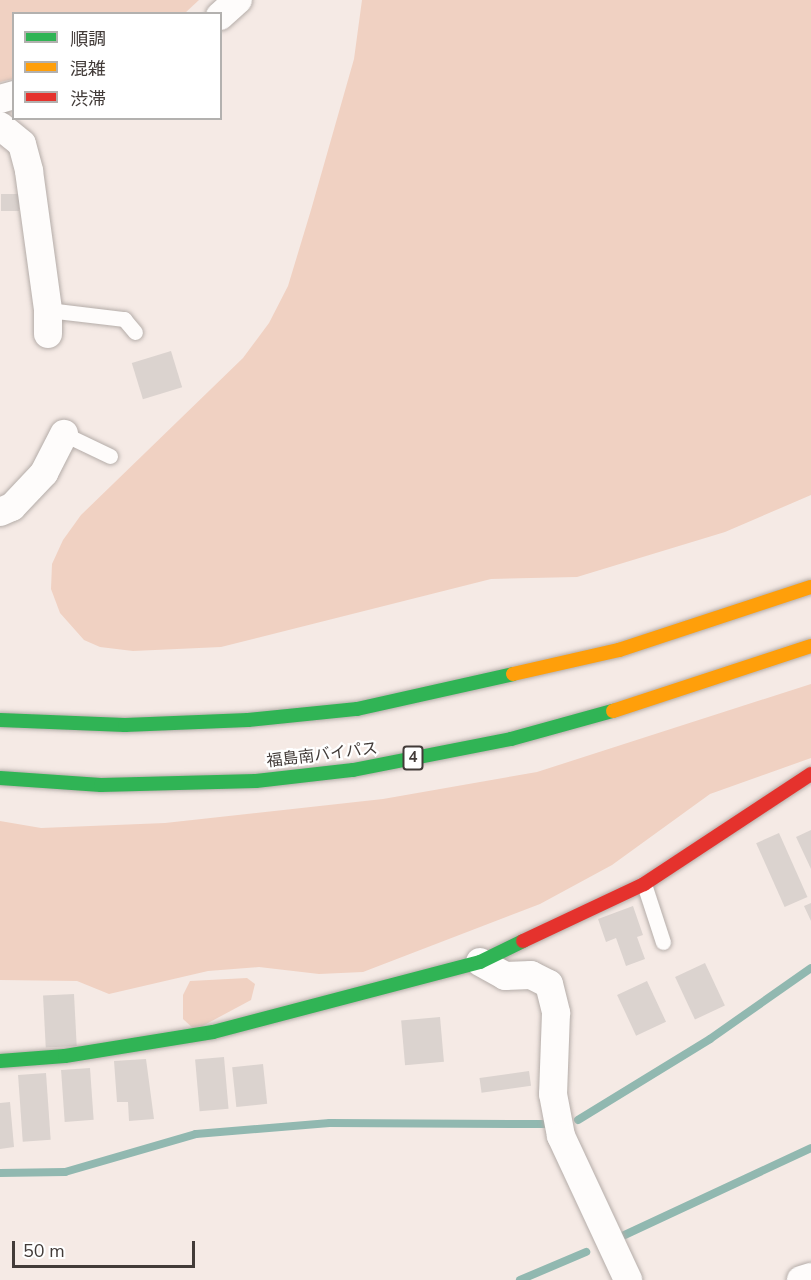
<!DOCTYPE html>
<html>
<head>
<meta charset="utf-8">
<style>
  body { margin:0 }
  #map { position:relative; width:811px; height:1280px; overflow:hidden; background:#f5eae5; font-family:"Nunito Sans","Noto Sans JP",sans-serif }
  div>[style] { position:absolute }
  .green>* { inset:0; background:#f0d1c2 }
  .stream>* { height:8px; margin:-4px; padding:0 4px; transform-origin:4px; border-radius:4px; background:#91b8b0 }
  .building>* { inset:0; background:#dbd3cf; transform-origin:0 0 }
  .roads { filter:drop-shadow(0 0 2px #b4aca8) drop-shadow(0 0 2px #b4aca8) }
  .lane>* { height:15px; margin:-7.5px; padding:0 7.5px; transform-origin:7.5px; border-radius:7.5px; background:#fefcfb }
  .street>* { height:28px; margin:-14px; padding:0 14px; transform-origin:14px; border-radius:14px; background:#fefcfb }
  .fast>* { height:14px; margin:-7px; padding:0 7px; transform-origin:7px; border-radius:7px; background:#30b455 }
  .slow>* { height:14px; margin:-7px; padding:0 7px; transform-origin:7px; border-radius:7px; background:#ff9f0a }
  .jam>* { height:14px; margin:-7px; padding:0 7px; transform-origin:7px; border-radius:7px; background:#e5322d }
  span { translate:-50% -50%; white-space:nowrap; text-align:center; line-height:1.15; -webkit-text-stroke:4.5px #fff; paint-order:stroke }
  .shield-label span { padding:2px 4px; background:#fff; border:2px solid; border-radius:4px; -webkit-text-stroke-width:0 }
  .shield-label { font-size:15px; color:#423b38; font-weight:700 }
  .street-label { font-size:16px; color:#423b38 }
  .legend { position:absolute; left:12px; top:12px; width:210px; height:108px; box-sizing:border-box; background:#fff; border:2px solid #b3b1af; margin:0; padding:8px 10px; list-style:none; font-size:18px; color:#423b38 }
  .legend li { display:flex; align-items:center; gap:12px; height:30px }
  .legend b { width:30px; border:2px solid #b3b1af }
  .scale { position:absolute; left:12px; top:1241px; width:183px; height:27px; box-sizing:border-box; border:3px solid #423b38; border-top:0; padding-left:8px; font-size:18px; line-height:21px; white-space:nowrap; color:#423b38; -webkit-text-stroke:4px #fff; paint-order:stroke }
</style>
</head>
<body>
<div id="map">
  <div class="green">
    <div style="clip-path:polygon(0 0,199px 0,185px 13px,14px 14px,13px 79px,0 82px)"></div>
    <div style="clip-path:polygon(362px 0,811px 0,811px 495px,725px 532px,577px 577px,491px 579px,221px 647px,133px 651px,100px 647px,84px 640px,60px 613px,51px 589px,52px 564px,63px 540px,81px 515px,243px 358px,269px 323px,288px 286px,311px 210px,354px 59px)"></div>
    <div style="clip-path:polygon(811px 684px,811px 758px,710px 794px,612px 865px,540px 904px,363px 972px,319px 974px,259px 967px,208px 971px,109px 994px,77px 981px,0 980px,0 821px,41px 828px,165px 823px,383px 799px,537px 772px)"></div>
    <div style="clip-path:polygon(247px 978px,255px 984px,251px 1000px,195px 1030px,183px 1019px,183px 995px,190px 981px)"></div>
  </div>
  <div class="stream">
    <div style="left:578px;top:1120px;width:155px;rotate:-31.5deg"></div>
    <div style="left:710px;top:1039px;width:123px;rotate:-35.1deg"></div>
    <div style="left:0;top:1173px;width:65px;rotate:-0.9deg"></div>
    <div style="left:65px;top:1172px;width:136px;rotate:-16.2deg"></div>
    <div style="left:196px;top:1134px;width:134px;rotate:-4.7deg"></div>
    <div style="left:330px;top:1123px;width:214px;rotate:0.3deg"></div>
    <div style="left:616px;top:1239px;width:215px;rotate:-25deg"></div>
    <div style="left:520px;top:1280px;width:72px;rotate:-23deg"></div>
  </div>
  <div class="building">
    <div style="left:1px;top:194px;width:18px;height:17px"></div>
    <div style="left:171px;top:351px;width:38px;height:41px;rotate:73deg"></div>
    <div style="clip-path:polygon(811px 830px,811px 869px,796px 837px)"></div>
    <div style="left:779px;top:833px;width:70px;height:25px;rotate:66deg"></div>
    <div style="clip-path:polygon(811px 903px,811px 921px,804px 906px)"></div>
    <div style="clip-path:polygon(633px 906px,643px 935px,637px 937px,645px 959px,626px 966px,616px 938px,606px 942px,598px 919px)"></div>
    <div style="left:705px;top:963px;width:47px;height:33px;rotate:65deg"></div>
    <div style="left:647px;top:981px;width:45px;height:33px;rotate:65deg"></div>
    <div style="left:74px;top:994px;width:52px;height:31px;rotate:87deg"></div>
    <div style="left:440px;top:1017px;width:45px;height:39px;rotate:85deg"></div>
    <div style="left:224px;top:1057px;width:52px;height:29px;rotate:85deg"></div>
    <div style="clip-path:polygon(146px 1059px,154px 1119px,129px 1121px,128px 1102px,117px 1102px,114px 1061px)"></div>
    <div style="left:263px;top:1064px;width:40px;height:31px;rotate:84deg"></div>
    <div style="left:90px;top:1068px;width:52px;height:29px;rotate:86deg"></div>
    <div style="left:529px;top:1071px;width:15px;height:50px;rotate:82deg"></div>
    <div style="left:46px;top:1073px;width:67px;height:28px;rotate:86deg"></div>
    <div style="clip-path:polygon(10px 1102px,14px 1147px,0 1149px,0 1103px)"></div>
  </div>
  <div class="roads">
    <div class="lane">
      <div style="left:48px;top:310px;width:77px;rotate:6.8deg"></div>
      <div style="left:124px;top:319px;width:17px;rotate:50deg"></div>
      <div style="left:64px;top:434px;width:51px;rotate:25.6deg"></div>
      <div style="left:644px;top:884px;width:61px;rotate:71.9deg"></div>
    </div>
    <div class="street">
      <div style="left:220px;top:16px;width:24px;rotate:-42deg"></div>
      <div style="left:0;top:99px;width:15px;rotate:-16deg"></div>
      <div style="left:0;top:126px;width:28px;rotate:39deg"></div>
      <div style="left:22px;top:144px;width:28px;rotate:75deg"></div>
      <div style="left:29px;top:171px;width:140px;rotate:82.2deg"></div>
      <div style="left:48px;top:310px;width:24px;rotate:90deg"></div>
      <div style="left:0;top:512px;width:13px;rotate:-23deg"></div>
      <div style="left:12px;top:507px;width:47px;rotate:-46.7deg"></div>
      <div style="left:44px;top:473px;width:44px;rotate:-62.9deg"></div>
      <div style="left:480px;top:962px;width:29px;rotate:29deg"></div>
      <div style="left:505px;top:976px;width:26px;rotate:-2deg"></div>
      <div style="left:531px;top:975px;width:20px;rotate:27deg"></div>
      <div style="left:549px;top:984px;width:30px;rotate:76deg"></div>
      <div style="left:556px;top:1013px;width:81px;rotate:92.1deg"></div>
      <div style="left:553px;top:1094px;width:43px;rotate:79.2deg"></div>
      <div style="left:561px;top:1136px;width:159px;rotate:65deg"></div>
      <div style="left:801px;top:1280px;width:10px;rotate:-17deg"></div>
    </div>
    <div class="fast">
      <div style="left:0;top:720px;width:125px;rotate:2.3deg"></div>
      <div style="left:125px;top:725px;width:123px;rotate:-2.3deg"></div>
      <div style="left:248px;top:720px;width:110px;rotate:-5.8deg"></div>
      <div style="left:357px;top:709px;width:160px;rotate:-12.6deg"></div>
      <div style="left:0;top:778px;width:101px;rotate:4deg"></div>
      <div style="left:101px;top:785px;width:155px;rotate:-1.5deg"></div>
      <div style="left:256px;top:781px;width:98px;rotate:-6.5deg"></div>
      <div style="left:353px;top:770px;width:161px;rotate:-11.1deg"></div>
      <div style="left:511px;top:739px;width:106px;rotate:-15.4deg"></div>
      <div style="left:0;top:1061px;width:65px;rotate:-4.4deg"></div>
      <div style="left:65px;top:1056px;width:150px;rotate:-9.2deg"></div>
      <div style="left:213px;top:1032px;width:276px;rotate:-14.7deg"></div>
      <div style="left:480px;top:962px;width:48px;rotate:-26deg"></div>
    </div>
    <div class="slow">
      <div style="left:513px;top:674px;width:109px;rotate:-12.8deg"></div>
      <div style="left:619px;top:650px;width:202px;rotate:-18.2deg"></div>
      <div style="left:613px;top:711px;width:208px;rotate:-18.2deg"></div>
    </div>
    <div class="jam">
      <div style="left:523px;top:941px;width:134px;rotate:-25.2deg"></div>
      <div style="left:644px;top:884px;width:200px;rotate:-33.4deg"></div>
    </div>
  </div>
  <div class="shield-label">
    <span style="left:413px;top:758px">4</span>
  </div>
  <div class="street-label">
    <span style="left:322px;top:755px;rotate:-7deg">福島南バイパス</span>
  </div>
  <ul class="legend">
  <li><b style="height:8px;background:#30b455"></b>順調</li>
  <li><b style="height:8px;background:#ff9f0a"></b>混雑</li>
  <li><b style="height:8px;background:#e5322d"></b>渋滞</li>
  </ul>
  <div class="scale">50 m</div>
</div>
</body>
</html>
